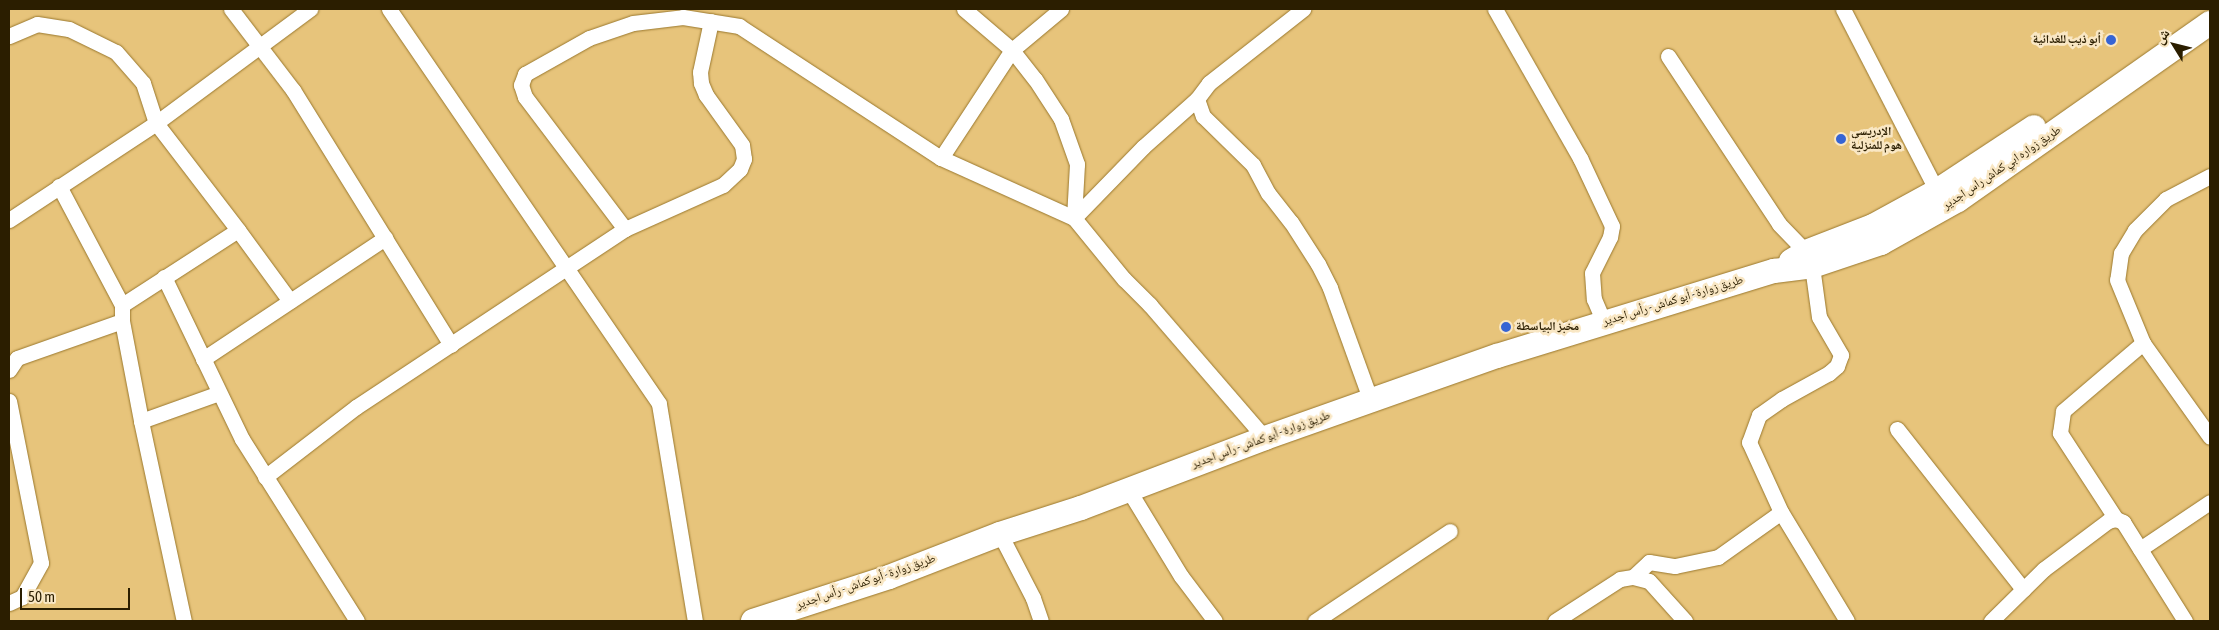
<!DOCTYPE html>
<html>
<head>
<meta charset="utf-8">
<style>
  body { margin:0 }
  #map { position:relative; width:2219px; height:630px; overflow:hidden; background:#e7c47b; font-family:"Asap Condensed","Noto Naskh Arabic",sans-serif }
  div>[style] { position:absolute }
  .roads { filter:drop-shadow(0 0 1px #9a782e) drop-shadow(0 0 1px #9a782e) }
  .minor>* { height:15px; margin:-7.5px; padding:0 7.5px; transform-origin:7.5px; border-radius:7.5px; background:#fff }
  .primary>* { height:24px; margin:-12px; padding:0 12px; transform-origin:12px; border-radius:12px; background:#fff }
  .dots>* { width:14px; height:14px; translate:-50% -50%; box-sizing:border-box; border:2px solid #f9e7c4; border-radius:50% }
  span { translate:-50% -50%; white-space:nowrap; text-align:center; line-height:1.15; -webkit-text-stroke:5px #f9e7c4; paint-order:stroke }
  .poi-label { font-size:12px; color:#2b1e00; font-weight:700 }
  .right { translate:-100% -50%; text-align:right }
  .left { translate:0 -50%; text-align:left }
  .street-label { font-size:12px; color:#2b1e00 }
  .frame { position:absolute; inset:0; border:10px solid #2b1e00; pointer-events:none }
  .north { position:absolute; left:2149px; top:20px; width:50px; height:50px; -webkit-text-stroke:4px #f9e7c4; paint-order:stroke; rotate:306deg; font-size:14px; font-weight:700; line-height:20px; text-align:center; color:#2b1e00 }
  .north::after { content:''; display:block; margin:auto; width:18px; height:22px; background:#2b1e00; clip-path:polygon(50% 0,100% 100%,50% 72%,0 100%) }
  .scale { position:absolute; left:20px; top:588px; width:110px; height:22px; box-sizing:border-box; border:2px solid #2b1e00; border-top:0; padding-left:6px; font-size:15px; line-height:18px; white-space:nowrap; color:#2b1e00; -webkit-text-stroke:4px #f9e7c4; paint-order:stroke }
</style>
</head>
<body>
<div id="map">
  <div class="roads">
    <div class="minor">
      <div style="left:231px;top:9px;width:102px;rotate:52.6deg"></div>
      <div style="left:293px;top:90px;width:300px;rotate:58.2deg"></div>
      <div style="left:389px;top:9px;width:478px;rotate:55.6deg"></div>
      <div style="left:659px;top:404px;width:220px;rotate:80.6deg"></div>
      <div style="left:964px;top:9px;width:63px;rotate:40.5deg"></div>
      <div style="left:1012px;top:50px;width:37px;rotate:52deg"></div>
      <div style="left:1035px;top:79px;width:48px;rotate:57deg"></div>
      <div style="left:1061px;top:119px;width:48px;rotate:70.4deg"></div>
      <div style="left:1077px;top:164px;width:54px;rotate:93.2deg"></div>
      <div style="left:1074px;top:218px;width:99px;rotate:-45.8deg"></div>
      <div style="left:1143px;top:147px;width:72px;rotate:-41.6deg"></div>
      <div style="left:1197px;top:99px;width:20px;rotate:-53deg"></div>
      <div style="left:1209px;top:83px;width:120px;rotate:-38.2deg"></div>
      <div style="left:1495px;top:9px;width:172px;rotate:60.3deg"></div>
      <div style="left:1580px;top:158px;width:75px;rotate:64.8deg"></div>
      <div style="left:1612px;top:226px;width:11px;rotate:100deg"></div>
      <div style="left:1610px;top:237px;width:40px;rotate:116.6deg"></div>
      <div style="left:1592px;top:273px;width:26px;rotate:86deg"></div>
      <div style="left:1594px;top:299px;width:25px;rotate:67deg"></div>
      <div style="left:1843px;top:9px;width:205px;rotate:62.7deg"></div>
      <div style="left:9px;top:36px;width:30px;rotate:-23deg"></div>
      <div style="left:37px;top:24px;width:32px;rotate:9deg"></div>
      <div style="left:69px;top:29px;width:52px;rotate:26.1deg"></div>
      <div style="left:116px;top:52px;width:41px;rotate:48.9deg"></div>
      <div style="left:143px;top:83px;width:42px;rotate:72deg"></div>
      <div style="left:156px;top:123px;width:135px;rotate:52.5deg"></div>
      <div style="left:238px;top:230px;width:138px;rotate:147.1deg"></div>
      <div style="left:1668px;top:56px;width:201px;rotate:56.5deg"></div>
      <div style="left:1779px;top:224px;width:39px;rotate:46deg"></div>
      <div style="left:1806px;top:252px;width:15px;rotate:67deg"></div>
      <div style="left:1812px;top:266px;width:51px;rotate:82.2deg"></div>
      <div style="left:1819px;top:317px;width:44px;rotate:59.9deg"></div>
      <div style="left:1841px;top:355px;width:12px;rotate:110deg"></div>
      <div style="left:1837px;top:366px;width:11px;rotate:139deg"></div>
      <div style="left:1829px;top:373px;width:54px;rotate:151deg"></div>
      <div style="left:1782px;top:399px;width:28px;rotate:145deg"></div>
      <div style="left:1759px;top:415px;width:29px;rotate:110deg"></div>
      <div style="left:1749px;top:442px;width:77px;rotate:65.4deg"></div>
      <div style="left:1781px;top:512px;width:127px;rotate:58.8deg"></div>
      <div style="left:1197px;top:99px;width:18px;rotate:71deg"></div>
      <div style="left:1203px;top:116px;width:70px;rotate:44.4deg"></div>
      <div style="left:1253px;top:165px;width:32px;rotate:62deg"></div>
      <div style="left:1268px;top:193px;width:37px;rotate:52deg"></div>
      <div style="left:1291px;top:222px;width:50px;rotate:57.3deg"></div>
      <div style="left:1318px;top:264px;width:27px;rotate:63deg"></div>
      <div style="left:1330px;top:288px;width:120px;rotate:70.1deg"></div>
      <div style="left:941px;top:158px;width:129px;rotate:-56.7deg"></div>
      <div style="left:1012px;top:50px;width:64px;rotate:-39.9deg"></div>
      <div style="left:2210px;top:176px;width:50px;rotate:152.4deg"></div>
      <div style="left:2166px;top:199px;width:44px;rotate:135deg"></div>
      <div style="left:2135px;top:230px;width:27px;rotate:121deg"></div>
      <div style="left:2121px;top:253px;width:27px;rotate:98deg"></div>
      <div style="left:2117px;top:280px;width:68px;rotate:67.6deg"></div>
      <div style="left:2143px;top:343px;width:115px;rotate:54.5deg"></div>
      <div style="left:59px;top:186px;width:135px;rotate:62.1deg"></div>
      <div style="left:122px;top:305px;width:16px;rotate:90deg"></div>
      <div style="left:122px;top:321px;width:102px;rotate:79.2deg"></div>
      <div style="left:141px;top:421px;width:205px;rotate:77.9deg"></div>
      <div style="left:9px;top:220px;width:176px;rotate:-33.4deg"></div>
      <div style="left:156px;top:123px;width:192px;rotate:-36.5deg"></div>
      <div style="left:625px;top:229px;width:166px;rotate:-127.1deg"></div>
      <div style="left:525px;top:97px;width:13px;rotate:-108deg"></div>
      <div style="left:521px;top:85px;width:12px;rotate:-70deg"></div>
      <div style="left:525px;top:74px;width:73px;rotate:-29.4deg"></div>
      <div style="left:589px;top:38px;width:46px;rotate:-18.8deg"></div>
      <div style="left:633px;top:23px;width:50px;rotate:-6.8deg"></div>
      <div style="left:683px;top:17px;width:57px;rotate:9.1deg"></div>
      <div style="left:739px;top:26px;width:241px;rotate:33.2deg"></div>
      <div style="left:941px;top:158px;width:146px;rotate:24.3deg"></div>
      <div style="left:1074px;top:218px;width:79px;rotate:50.7deg"></div>
      <div style="left:1124px;top:279px;width:37px;rotate:45deg"></div>
      <div style="left:1150px;top:305px;width:176px;rotate:49.2deg"></div>
      <div style="left:238px;top:230px;width:88px;rotate:53.8deg"></div>
      <div style="left:164px;top:277px;width:180px;rotate:64.3deg"></div>
      <div style="left:242px;top:439px;width:215px;rotate:57.7deg"></div>
      <div style="left:203px;top:359px;width:219px;rotate:-33.6deg"></div>
      <div style="left:9px;top:370px;width:14px;rotate:-56deg"></div>
      <div style="left:17px;top:358px;width:111px;rotate:-19.4deg"></div>
      <div style="left:9px;top:401px;width:165px;rotate:78.8deg"></div>
      <div style="left:41px;top:563px;width:39px;rotate:119deg"></div>
      <div style="left:22px;top:597px;width:14px;rotate:155deg"></div>
      <div style="left:141px;top:421px;width:83px;rotate:-19.7deg"></div>
      <div style="left:1897px;top:429px;width:204px;rotate:51.8deg"></div>
      <div style="left:265px;top:477px;width:115px;rotate:-37.6deg"></div>
      <div style="left:356px;top:407px;width:323px;rotate:-33.5deg"></div>
      <div style="left:625px;top:229px;width:107px;rotate:-24.2deg"></div>
      <div style="left:723px;top:185px;width:23px;rotate:-43deg"></div>
      <div style="left:740px;top:169px;width:11px;rotate:-68deg"></div>
      <div style="left:744px;top:159px;width:14px;rotate:-98deg"></div>
      <div style="left:742px;top:145px;width:62px;rotate:-125.8deg"></div>
      <div style="left:706px;top:95px;width:13px;rotate:-113deg"></div>
      <div style="left:701px;top:83px;width:11px;rotate:-95deg"></div>
      <div style="left:700px;top:72px;width:52px;rotate:-77.8deg"></div>
      <div style="left:1128px;top:489px;width:102px;rotate:58.7deg"></div>
      <div style="left:1181px;top:576px;width:56px;rotate:52.9deg"></div>
      <div style="left:2116px;top:519px;width:103px;rotate:-123.1deg"></div>
      <div style="left:2060px;top:433px;width:22px;rotate:-82deg"></div>
      <div style="left:2063px;top:411px;width:105px;rotate:-40.4deg"></div>
      <div style="left:1000px;top:534px;width:72px;rotate:62.7deg"></div>
      <div style="left:1033px;top:598px;width:24px;rotate:71deg"></div>
      <div style="left:2140px;top:549px;width:84px;rotate:-33.9deg"></div>
      <div style="left:1633px;top:577px;width:22px;rotate:-43deg"></div>
      <div style="left:1649px;top:562px;width:26px;rotate:9deg"></div>
      <div style="left:1675px;top:566px;width:44px;rotate:-11.8deg"></div>
      <div style="left:1718px;top:557px;width:77px;rotate:-35.5deg"></div>
      <div style="left:1315px;top:621px;width:162px;rotate:-33.7deg"></div>
      <div style="left:1555px;top:621px;width:77px;rotate:-32.9deg"></div>
      <div style="left:1620px;top:579px;width:13px;rotate:-9deg"></div>
      <div style="left:1633px;top:577px;width:16px;rotate:14deg"></div>
      <div style="left:1649px;top:581px;width:54px;rotate:48deg"></div>
      <div style="left:1991px;top:621px;width:74px;rotate:-44.5deg"></div>
      <div style="left:2044px;top:569px;width:80px;rotate:-36.9deg"></div>
      <div style="left:2108px;top:521px;width:8px;rotate:-14deg"></div>
      <div style="left:2116px;top:519px;width:8px;rotate:23deg"></div>
      <div style="left:2123px;top:522px;width:117px;rotate:57.9deg"></div>
    </div>
    <div class="primary">
      <div style="left:1791px;top:261px;width:17px;rotate:-31deg"></div>
      <div style="left:1806px;top:252px;width:72px;rotate:-21.2deg"></div>
      <div style="left:1873px;top:226px;width:73px;rotate:-28.7deg"></div>
      <div style="left:1937px;top:191px;width:116px;rotate:-33.4deg"></div>
      <div style="left:753px;top:621px;width:143px;rotate:-17.9deg"></div>
      <div style="left:889px;top:577px;width:119px;rotate:-21.2deg"></div>
      <div style="left:1000px;top:534px;width:85px;rotate:-17.8deg"></div>
      <div style="left:1081px;top:508px;width:197px;rotate:-20.8deg"></div>
      <div style="left:1265px;top:438px;width:246px;rotate:-19.5deg"></div>
      <div style="left:1497px;top:356px;width:290px;rotate:-17.1deg"></div>
      <div style="left:1774px;top:271px;width:38px;rotate:-7deg"></div>
      <div style="left:1812px;top:266px;width:73px;rotate:-18.4deg"></div>
      <div style="left:1881px;top:243px;width:88px;rotate:-29.2deg"></div>
      <div style="left:1958px;top:200px;width:308px;rotate:-35.1deg"></div>
    </div>
  </div>
  <div class="dots">
    <div style="left:2111px;top:40px;background:#3664d4"></div>
    <div style="left:1841px;top:139px;background:#3664d4"></div>
    <div style="left:1506px;top:327px;background:#3664d4"></div>
  </div>
  <div class="poi-label">
    <span class="right" style="left:2101px;top:40px">أبو ذيب للغدائية</span>
    <span class="left" style="left:1851px;top:139px">الإدريسي<br>هوم للمنزلية</span>
    <span class="left" style="left:1516px;top:327px">مخبز البياسطة</span>
  </div>
  <div class="street-label">
    <span style="left:2002px;top:168px;rotate:-34deg">طريق زواره ابي كماش راس اجدير</span>
    <span style="left:1673px;top:301px;rotate:-17deg">طريق زوارة - أبو كماش - رأس اجدير</span>
    <span style="left:1261px;top:440px;rotate:-20deg">طريق زوارة - أبو كماش - رأس اجدير</span>
    <span style="left:866px;top:582px;rotate:-19deg">طريق زوارة - أبو كماش - رأس اجدير</span>
  </div>
  <div class="frame"></div>
  <div class="north">ش</div>
  <div class="scale">50 m</div>
</div>
</body>
</html>
